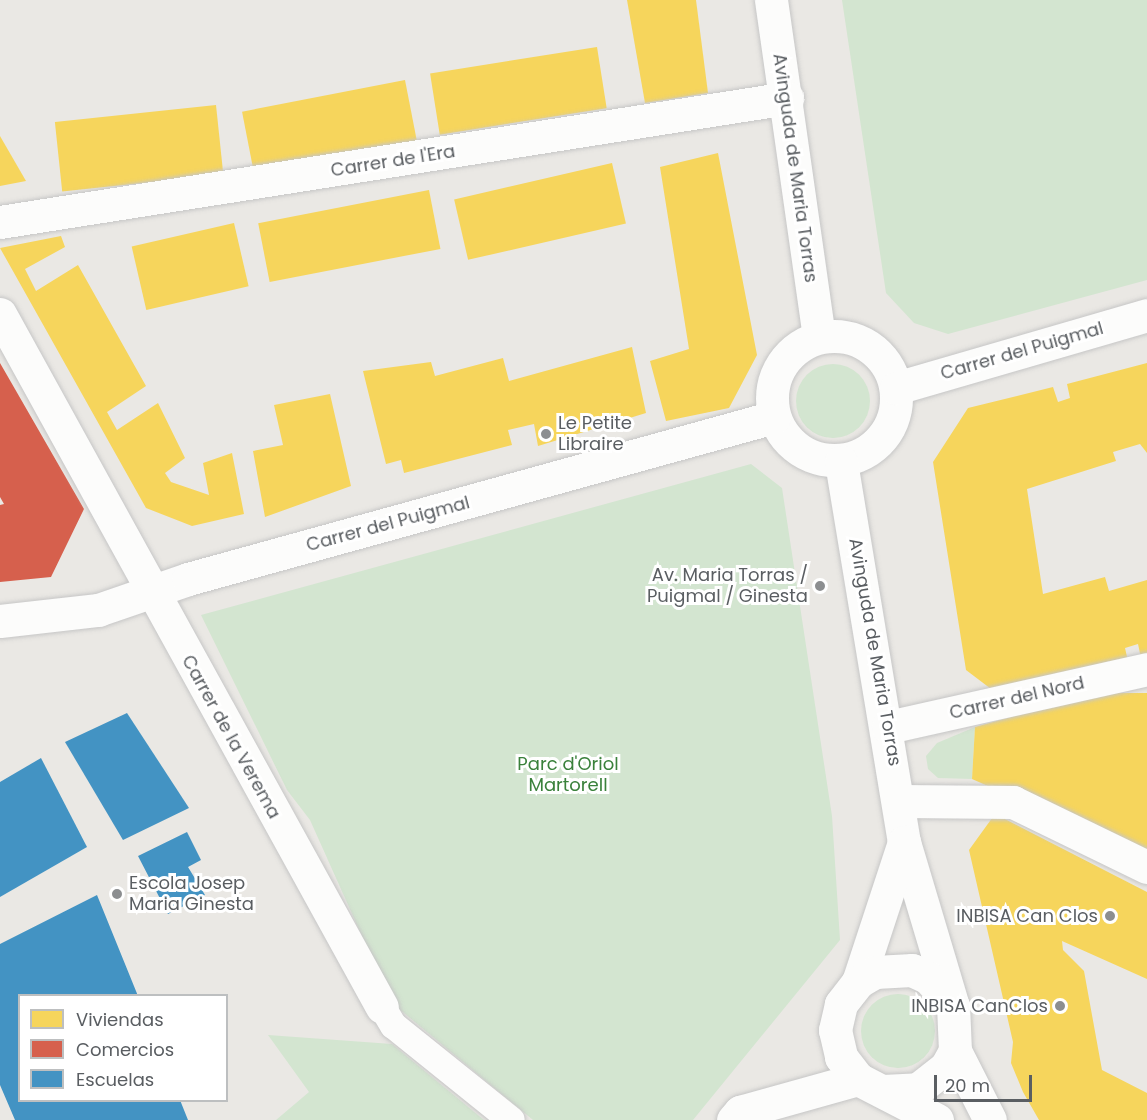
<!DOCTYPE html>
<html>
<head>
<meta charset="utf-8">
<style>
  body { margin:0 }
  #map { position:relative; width:1147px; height:1120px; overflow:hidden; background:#eae8e4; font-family:Poppins,sans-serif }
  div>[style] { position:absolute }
  .green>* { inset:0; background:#d3e5d0 }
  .round { border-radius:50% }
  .homes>* { inset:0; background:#f6d55c; transform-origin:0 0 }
  .shops>* { inset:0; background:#d6604d }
  .schools>* { inset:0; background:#4393c3 }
  .roads { filter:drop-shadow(0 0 2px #c6c6c6) drop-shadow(0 0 2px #c6c6c6) }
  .pedestrian>* { height:27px; margin:-13.5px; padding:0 13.5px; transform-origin:13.5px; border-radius:13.5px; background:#fcfcfb }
  .minor>* { height:33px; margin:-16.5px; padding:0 16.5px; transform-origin:16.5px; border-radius:16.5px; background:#fcfcfb }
  .minor>.ring { margin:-16.5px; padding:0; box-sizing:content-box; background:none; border:33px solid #fcfcfb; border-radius:50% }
  .dots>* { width:16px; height:16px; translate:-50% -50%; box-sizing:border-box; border:3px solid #fff; border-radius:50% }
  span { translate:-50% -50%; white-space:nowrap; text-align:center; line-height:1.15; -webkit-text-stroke:6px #fff; paint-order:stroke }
  .street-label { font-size:18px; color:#5a5e62 }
  .poi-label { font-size:18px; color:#5a5e62 }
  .left { translate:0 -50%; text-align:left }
  .right { translate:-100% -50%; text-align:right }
  .park-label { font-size:18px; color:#3a813b }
  .legend { position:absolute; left:18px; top:994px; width:210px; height:108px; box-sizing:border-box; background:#fff; border:2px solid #bdbfc0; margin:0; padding:8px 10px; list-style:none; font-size:18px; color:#5a5e62 }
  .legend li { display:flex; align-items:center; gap:12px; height:30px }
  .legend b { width:30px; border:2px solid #bdbfc0 }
  .scale { position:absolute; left:934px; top:1075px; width:98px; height:27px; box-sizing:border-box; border:3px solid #5a5e62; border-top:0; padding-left:8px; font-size:18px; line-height:21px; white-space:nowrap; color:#5a5e62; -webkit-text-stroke:4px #fff; paint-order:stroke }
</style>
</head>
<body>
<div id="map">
  <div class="green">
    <div style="clip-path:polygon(842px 0,1147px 0,1147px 280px,948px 334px,914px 323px,886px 293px)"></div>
    <div class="round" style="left:796px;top:364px;width:74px;height:74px"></div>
    <div style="clip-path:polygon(751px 464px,782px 488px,832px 816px,840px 940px,693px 1120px,533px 1120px,392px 1003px,310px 820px,287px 790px,201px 615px)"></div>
    <div style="clip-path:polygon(975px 727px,972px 779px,938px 778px,928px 769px,926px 756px,937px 743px)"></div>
    <div class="round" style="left:861px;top:994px;width:74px;height:74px"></div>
    <div style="clip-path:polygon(268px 1035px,392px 1044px,484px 1120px,276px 1120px,309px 1092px)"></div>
  </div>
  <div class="homes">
    <div style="clip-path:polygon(627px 0,696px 0,708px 93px,645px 103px)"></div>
    <div style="left:597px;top:47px;width:62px;height:169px;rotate:81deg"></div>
    <div style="left:405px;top:80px;width:62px;height:166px;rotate:79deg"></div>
    <div style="left:216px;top:105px;width:70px;height:162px;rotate:84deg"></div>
    <div style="clip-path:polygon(0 136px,26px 181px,0 186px)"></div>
    <div style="clip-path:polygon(718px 153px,757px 355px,729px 408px,666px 421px,650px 361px,689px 349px,660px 167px)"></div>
    <div style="left:612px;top:163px;width:62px;height:162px;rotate:77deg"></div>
    <div style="left:429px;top:190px;width:60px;height:174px;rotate:79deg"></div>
    <div style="left:234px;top:223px;width:65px;height:105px;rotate:77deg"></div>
    <div style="clip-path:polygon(61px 236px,65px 247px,25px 269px,36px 291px,78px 265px,146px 386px,107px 412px,117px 430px,158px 403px,185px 458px,165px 473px,171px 482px,209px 495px,203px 463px,232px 453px,244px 514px,192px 526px,146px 508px,0 248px)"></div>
    <div style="clip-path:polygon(632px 347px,646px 413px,538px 446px,534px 424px,508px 430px,512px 445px,404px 473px,401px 460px,386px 464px,363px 371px,431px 362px,435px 376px,503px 358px,509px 381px)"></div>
    <div style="clip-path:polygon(1147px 363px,1147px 453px,1140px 444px,1113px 452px,1116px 461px,1027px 489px,1043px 594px,1105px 577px,1109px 591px,1147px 580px,1147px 656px,1141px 658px,1138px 644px,1125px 648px,1128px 661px,999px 695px,966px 670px,933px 462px,968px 408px,1053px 387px,1058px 402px,1070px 398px,1067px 384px)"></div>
    <div style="clip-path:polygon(330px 394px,351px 486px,265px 517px,253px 451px,283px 445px,274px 405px)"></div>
    <div style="clip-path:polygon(1096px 693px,1147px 693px,1147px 856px,972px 779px,975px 727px)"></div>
    <div style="clip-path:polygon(995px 814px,1147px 892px,1147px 979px,1062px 941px,1063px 950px,1084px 971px,1102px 1070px,1147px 1093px,1147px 1120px,1039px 1120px,1023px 1092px,1011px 1063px,1013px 1042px,969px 850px)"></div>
  </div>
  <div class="shops">
    <div style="clip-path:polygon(0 363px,84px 509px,51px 577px,0 582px,0 505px,4px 504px,0 497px)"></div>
  </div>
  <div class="schools">
    <div style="clip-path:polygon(127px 713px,189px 808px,123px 840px,65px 742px)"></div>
    <div style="clip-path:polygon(41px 758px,87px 847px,0 897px,0 782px)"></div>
    <div style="clip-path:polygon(187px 832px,201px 860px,188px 867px,205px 895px,168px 914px,138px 856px)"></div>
    <div style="clip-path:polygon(97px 895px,138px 996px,20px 996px,20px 1100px,180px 1100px,188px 1120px,15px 1120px,0 1085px,0 944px)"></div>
  </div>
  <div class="roads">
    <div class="pedestrian">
      <div style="left:382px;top:1007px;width:21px;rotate:59deg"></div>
      <div style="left:393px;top:1025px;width:151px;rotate:38.8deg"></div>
    </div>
    <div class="minor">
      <div style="left:771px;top:0;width:340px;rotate:81.9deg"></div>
      <div style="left:0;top:222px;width:797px;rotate:-8.95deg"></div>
      <div style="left:0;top:314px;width:791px;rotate:61.14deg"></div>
      <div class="ring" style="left:772px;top:336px;width:91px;height:91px"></div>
      <div style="left:896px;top:388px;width:261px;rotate:-16.2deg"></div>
      <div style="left:841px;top:462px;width:385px;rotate:80.6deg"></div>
      <div style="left:904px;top:842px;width:171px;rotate:73.4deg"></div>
      <div style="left:0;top:621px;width:99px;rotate:-6.4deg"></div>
      <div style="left:98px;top:610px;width:95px;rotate:-19deg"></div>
      <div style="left:188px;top:579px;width:608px;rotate:-15.45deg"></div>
      <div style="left:888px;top:727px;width:265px;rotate:-12.6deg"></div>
      <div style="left:900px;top:801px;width:113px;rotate:0.5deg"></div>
      <div style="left:1013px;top:802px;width:149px;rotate:25.9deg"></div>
      <div style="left:858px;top:982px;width:147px;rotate:-71.8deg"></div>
      <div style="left:955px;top:1051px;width:77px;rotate:63.1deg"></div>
      <div style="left:883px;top:1091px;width:35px;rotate:-3deg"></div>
      <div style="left:918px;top:1089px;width:36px;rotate:-38deg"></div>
      <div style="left:946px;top:1067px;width:18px;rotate:-61deg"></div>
      <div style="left:955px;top:1051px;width:45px;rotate:-92.5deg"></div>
      <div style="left:953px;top:1006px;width:37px;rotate:-131deg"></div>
      <div style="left:929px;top:978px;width:19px;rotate:-155deg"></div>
      <div style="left:912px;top:970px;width:37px;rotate:177deg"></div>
      <div style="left:875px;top:972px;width:20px;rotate:150deg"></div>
      <div style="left:858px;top:982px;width:28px;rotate:128deg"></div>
      <div style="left:841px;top:1004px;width:27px;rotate:103deg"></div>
      <div style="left:835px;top:1030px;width:28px;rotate:77deg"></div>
      <div style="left:841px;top:1057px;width:28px;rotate:52deg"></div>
      <div style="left:858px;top:1079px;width:89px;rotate:27.4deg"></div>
      <div style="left:733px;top:1120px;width:11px;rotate:-49deg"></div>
      <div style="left:740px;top:1112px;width:123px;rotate:-15.6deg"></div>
    </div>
  </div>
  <div class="dots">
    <div style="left:546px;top:434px;background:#8c8e90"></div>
    <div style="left:820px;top:586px;background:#8c8e90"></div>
    <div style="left:117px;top:894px;background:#8c8e90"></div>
    <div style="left:1110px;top:916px;background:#8c8e90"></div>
    <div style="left:1060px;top:1006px;background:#8c8e90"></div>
  </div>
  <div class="street-label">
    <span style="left:393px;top:161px;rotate:-9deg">Carrer de l'Era</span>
    <span style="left:795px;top:168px;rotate:82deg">Avinguda de Maria Torras</span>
    <span style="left:1022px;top:351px;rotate:-16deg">Carrer del Puigmal</span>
    <span style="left:388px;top:524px;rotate:-15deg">Carrer del Puigmal</span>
    <span style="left:875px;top:652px;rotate:80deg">Avinguda de Maria Torras</span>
    <span style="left:1017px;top:698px;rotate:-13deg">Carrer del Nord</span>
    <span style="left:231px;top:737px;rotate:61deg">Carrer de la Verema</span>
  </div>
  <div class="poi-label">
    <span class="left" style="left:558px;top:434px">Le Petite<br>Libraire</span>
    <span class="right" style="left:808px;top:586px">Av. Maria Torras /<br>Puigmal / Ginesta</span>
    <span class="left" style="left:129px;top:894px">Escola Josep<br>Maria Ginesta</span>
    <span class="right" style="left:1098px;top:916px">INBISA Can Clos</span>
    <span class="right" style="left:1048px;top:1006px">INBISA CanClos</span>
  </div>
  <div class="park-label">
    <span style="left:568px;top:775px">Parc d'Oriol<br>Martorell</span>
  </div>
  <ul class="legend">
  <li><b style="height:16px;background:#f6d55c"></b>Viviendas</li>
  <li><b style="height:16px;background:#d6604d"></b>Comercios</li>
  <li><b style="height:16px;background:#4393c3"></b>Escuelas</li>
  </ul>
  <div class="scale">20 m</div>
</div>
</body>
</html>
